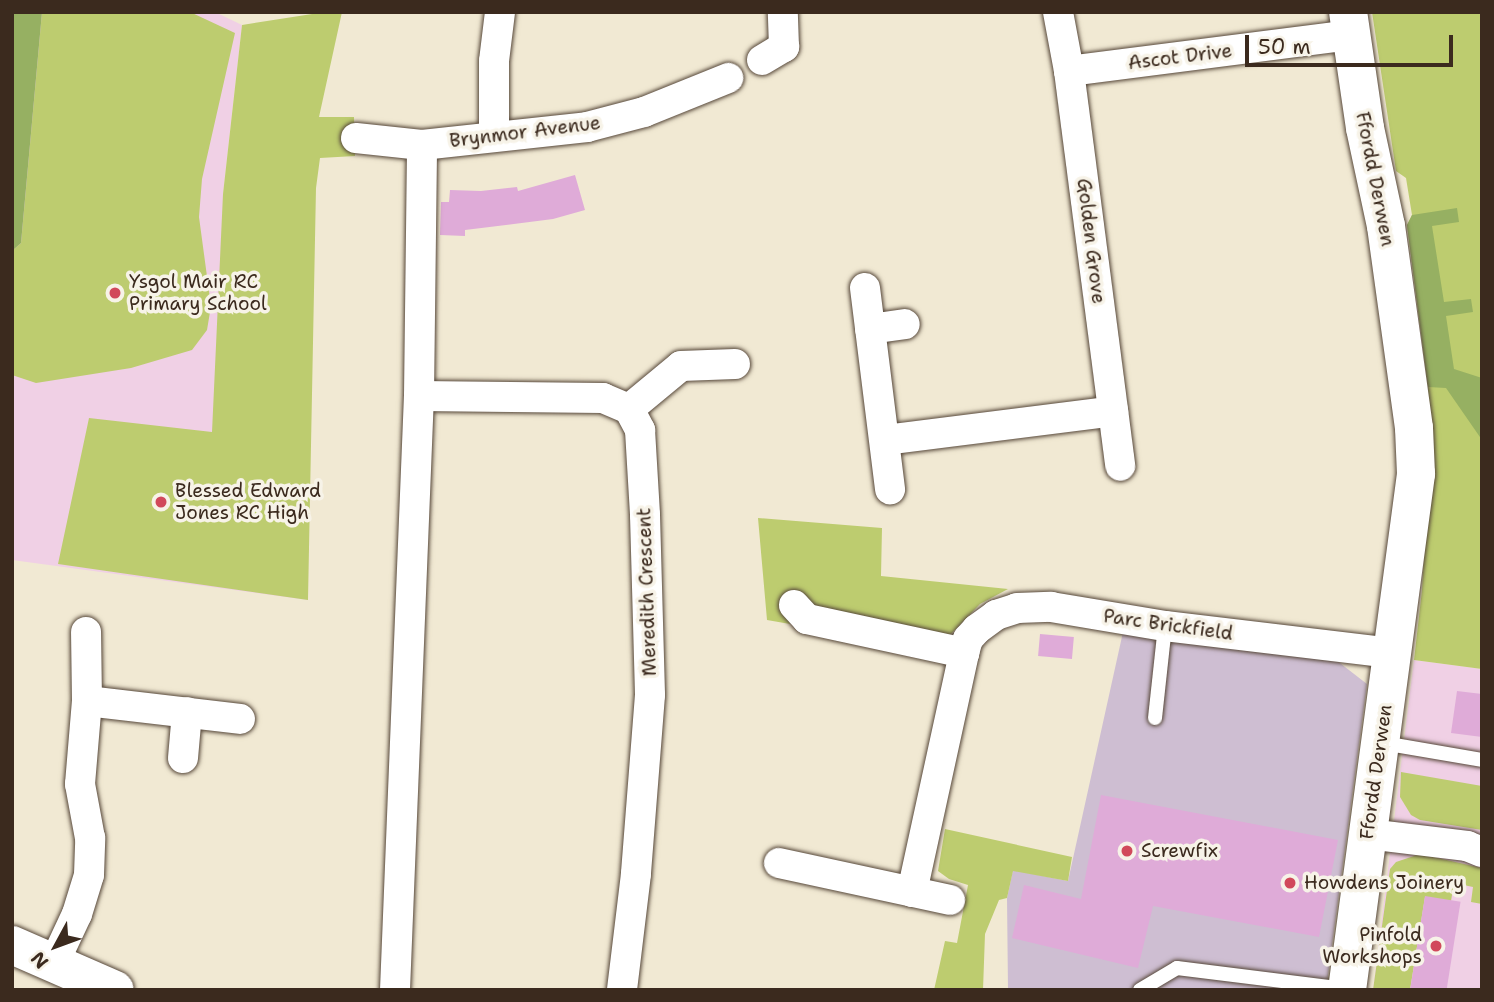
<!DOCTYPE html>
<html>
<head>
<meta charset="utf-8">
<style>
  body { margin:0 }
  #map { position:relative; width:1494px; height:1002px; overflow:hidden; background:#f1e9d3; font-family:"Shantell Sans",sans-serif }
  div>[style] { position:absolute }
  .built>* { inset:0; background:#f0d0e5 }
  .industrial>* { inset:0; background:#cebed2 }
  .green>* { inset:0; background:#bdcc6f }
  .forest>* { inset:0; background:#96b062 }
  .building>* { inset:0; background:#dfabd8; transform-origin:0 0 }
  .roads { filter:drop-shadow(0 0 2px #564739) drop-shadow(0 0 2px #564739) }
  .lane>* { height:14px; margin:-7px; padding:0 7px; transform-origin:7px; border-radius:7px; background:#fff }
  .street>* { height:30px; margin:-15px; padding:0 15px; transform-origin:15px; border-radius:15px; background:#fff }
  .secondary>* { height:38px; margin:-19px; padding:0 19px; transform-origin:19px; border-radius:19px; background:#fff }
  .dots>* { width:19px; height:19px; translate:-50% -50%; box-sizing:border-box; border:4px solid #f7f3e8; border-radius:50% }
  span { translate:-50% -50%; white-space:nowrap; text-align:center; line-height:1.15; -webkit-text-stroke:7px #f7f3e8; paint-order:stroke }
  .street-label { font-size:19px; color:#3b2a1e }
  .poi-label { font-size:19px; color:#3b2a1e }
  .left { translate:0 -50%; text-align:left }
  .right { translate:-100% -50%; text-align:right }
  .frame { position:absolute; inset:0; border:14px solid #3b2a1e; pointer-events:none }
  .north { position:absolute; left:21px; top:911px; width:70px; height:70px; -webkit-text-stroke:5px #f7f3e8; paint-order:stroke; rotate:229deg; font-size:19px; font-weight:700; line-height:28px; text-align:center; color:#3b2a1e }
  .north::after { content:''; display:block; margin:auto; width:24px; height:32px; background:#3b2a1e; clip-path:polygon(50% 0,100% 100%,50% 72%,0 100%) }
  .scale { position:absolute; left:1245px; top:35px; width:208px; height:32px; box-sizing:border-box; border:4px solid #3b2a1e; border-top:0; padding-left:9px; font-size:21px; line-height:24px; white-space:nowrap; color:#3b2a1e; -webkit-text-stroke:5px #f7f3e8; paint-order:stroke }
</style>
</head>
<body>
<div id="map">
  <div class="built">
    <div style="clip-path:polygon(12px 12px,215px 12px,242px 25px,223px 194px,308px 600px,12px 560px)"></div>
    <div style="clip-path:polygon(1414px 660px,1482px 669px,1482px 990px,1373px 990px)"></div>
  </div>
  <div class="industrial">
    <div style="clip-path:polygon(1123px 632px,1336px 660px,1367px 684px,1326px 990px,1008px 990px,1007px 898px,1013px 870px,1068px 881px)"></div>
  </div>
  <div class="green">
    <div style="clip-path:polygon(42px 12px,190px 12px,235px 33px,202px 179px,199px 217px,211px 306px,207px 330px,192px 350px,131px 368px,36px 383px,12px 375px,12px 251px,21px 243px)"></div>
    <div style="clip-path:polygon(325px 12px,342px 12px,319px 117px,354px 117px,355px 156px,320px 158px,316px 188px,308px 600px,58px 564px,89px 418px,212px 432px,223px 194px,242px 25px)"></div>
    <div style="clip-path:polygon(1372px 12px,1482px 12px,1482px 669px,1414px 660px,1422px 590px,1429px 472px,1428px 387px,1407px 225px,1412px 215px,1406px 178px,1396px 171px)"></div>
    <div style="clip-path:polygon(758px 518px,882px 528px,881px 576px,1008px 589px,980px 604px,947px 638px,784px 605px,790px 624px,767px 620px)"></div>
    <div style="clip-path:polygon(1401px 772px,1482px 786px,1482px 830px,1420px 820px,1411px 815px,1400px 797px)"></div>
    <div style="clip-path:polygon(945px 829px,1072px 857px,1068px 881px,1013px 871px,1007px 898px,999px 900px,985px 934px,983px 990px,934px 990px,945px 941px,957px 943px,968px 885px,949px 879px,938px 871px)"></div>
    <div style="clip-path:polygon(1420px 854px,1482px 868px,1482px 904px,1471px 902px,1473px 887px,1454px 883px,1451px 901px,1425px 897px,1410px 990px,1373px 990px,1390px 869px,1396px 862px)"></div>
  </div>
  <div class="forest">
    <div style="clip-path:polygon(12px 12px,42px 12px,21px 243px,12px 251px)"></div>
    <div style="clip-path:polygon(1457px 208px,1459px 222px,1432px 226px,1444px 302px,1471px 299px,1473px 312px,1446px 316px,1454px 369px,1482px 378px,1482px 440px,1446px 388px,1428px 387px,1407px 225px,1412px 215px)"></div>
  </div>
  <div class="building">
    <div style="clip-path:polygon(575px 175px,585px 210px,553px 219px,465px 230px,465px 236px,440px 235px,441px 202px,449px 202px,450px 190px,481px 191px,517px 187px,518px 191px)"></div>
    <div style="left:1040px;top:634px;width:34px;height:22px;rotate:5deg"></div>
    <div style="clip-path:polygon(1457px 691px,1482px 694px,1482px 737px,1451px 733px)"></div>
    <div style="clip-path:polygon(1101px 795px,1338px 840px,1319px 937px,1153px 906px,1138px 968px,1012px 938px,1024px 885px,1081px 899px)"></div>
    <div style="left:1425px;top:896px;width:36px;height:95px;rotate:9deg"></div>
  </div>
  <div class="roads">
    <div class="lane">
      <div style="left:1155px;top:718px;width:93px;rotate:-83.8deg"></div>
      <div style="left:1383px;top:743px;width:100px;rotate:9.7deg"></div>
      <div style="left:1140px;top:990px;width:43px;rotate:-30.7deg"></div>
      <div style="left:1177px;top:968px;width:169px;rotate:7.1deg"></div>
    </div>
    <div class="street">
      <div style="left:1058px;top:12px;width:60px;rotate:79.4deg"></div>
      <div style="left:1069px;top:71px;width:283px;rotate:-7.3deg"></div>
      <div style="left:762px;top:60px;width:26px;rotate:-31deg"></div>
      <div style="left:784px;top:47px;width:35px;rotate:-92deg"></div>
      <div style="left:1069px;top:71px;width:398px;rotate:82.6deg"></div>
      <div style="left:494px;top:135px;width:74px;rotate:-90deg"></div>
      <div style="left:494px;top:61px;width:49px;rotate:-83deg"></div>
      <div style="left:356px;top:138px;width:66px;rotate:6.1deg"></div>
      <div style="left:422px;top:145px;width:166px;rotate:-6.2deg"></div>
      <div style="left:587px;top:127px;width:59px;rotate:-14.7deg"></div>
      <div style="left:644px;top:112px;width:91px;rotate:-22deg"></div>
      <div style="left:865px;top:288px;width:203px;rotate:82.9deg"></div>
      <div style="left:870px;top:329px;width:35px;rotate:-8deg"></div>
      <div style="left:419px;top:396px;width:184px;rotate:0.6deg"></div>
      <div style="left:603px;top:398px;width:28px;rotate:23deg"></div>
      <div style="left:629px;top:409px;width:24px;rotate:62deg"></div>
      <div style="left:640px;top:430px;width:85px;rotate:86.6deg"></div>
      <div style="left:645px;top:515px;width:180px;rotate:88.4deg"></div>
      <div style="left:650px;top:695px;width:180px;rotate:94.5deg"></div>
      <div style="left:636px;top:874px;width:117px;rotate:96.9deg"></div>
      <div style="left:629px;top:409px;width:67px;rotate:-39.6deg"></div>
      <div style="left:681px;top:366px;width:54px;rotate:-2.1deg"></div>
      <div style="left:885px;top:440px;width:230px;rotate:-7.2deg"></div>
      <div style="left:794px;top:605px;width:19px;rotate:47deg"></div>
      <div style="left:807px;top:619px;width:161px;rotate:12.2deg"></div>
      <div style="left:87px;top:701px;width:154px;rotate:6.7deg"></div>
      <div style="left:183px;top:758px;width:46px;rotate:-85deg"></div>
      <div style="left:1368px;top:834px;width:100px;rotate:6.9deg"></div>
      <div style="left:1467px;top:846px;width:16px;rotate:22deg"></div>
      <div style="left:779px;top:863px;width:175px;rotate:12.2deg"></div>
      <div style="left:912px;top:892px;width:245px;rotate:-77.7deg"></div>
      <div style="left:964px;top:653px;width:15px;rotate:-74deg"></div>
      <div style="left:968px;top:639px;width:13px;rotate:-48deg"></div>
      <div style="left:977px;top:629px;width:24px;rotate:-36deg"></div>
      <div style="left:996px;top:615px;width:22px;rotate:-18deg"></div>
      <div style="left:1017px;top:608px;width:34px;rotate:-2deg"></div>
      <div style="left:1051px;top:607px;width:116px;rotate:9.5deg"></div>
      <div style="left:1165px;top:626px;width:230px;rotate:6.8deg"></div>
      <div style="left:54px;top:963px;width:54px;rotate:-64.9deg"></div>
      <div style="left:77px;top:914px;width:41px;rotate:-72.9deg"></div>
      <div style="left:89px;top:875px;width:37px;rotate:-88deg"></div>
      <div style="left:90px;top:838px;width:55px;rotate:-100.5deg"></div>
      <div style="left:80px;top:784px;width:83px;rotate:-85.2deg"></div>
      <div style="left:87px;top:701px;width:69px;rotate:-90.8deg"></div>
      <div style="left:395px;top:990px;width:594px;rotate:-87.69deg"></div>
      <div style="left:419px;top:396px;width:251px;rotate:-89.3deg"></div>
    </div>
    <div class="secondary">
      <div style="left:12px;top:945px;width:112px;rotate:23.6deg"></div>
      <div style="left:1347px;top:990px;width:521px;rotate:-82.38deg"></div>
      <div style="left:1416px;top:474px;width:46px;rotate:-92.5deg"></div>
      <div style="left:1414px;top:428px;width:204px;rotate:-97.9deg"></div>
      <div style="left:1386px;top:226px;width:100px;rotate:-102.1deg"></div>
      <div style="left:1365px;top:128px;width:117px;rotate:-98.3deg"></div>
    </div>
  </div>
  <div class="dots">
    <div style="left:115px;top:293px;background:#d1495b"></div>
    <div style="left:161px;top:502px;background:#d1495b"></div>
    <div style="left:1127px;top:851px;background:#d1495b"></div>
    <div style="left:1290px;top:883px;background:#d1495b"></div>
    <div style="left:1436px;top:946px;background:#d1495b"></div>
  </div>
  <div class="street-label">
    <span style="left:1180px;top:57px;rotate:-7deg">Ascot Drive</span>
    <span style="left:525px;top:132px;rotate:-7deg">Brynmor Avenue</span>
    <span style="left:1375px;top:179px;rotate:79deg">Ffordd Derwen</span>
    <span style="left:1091px;top:241px;rotate:83deg">Golden Grove</span>
    <span style="left:647px;top:592px;rotate:-92deg">Meredith Crescent</span>
    <span style="left:1168px;top:625px;rotate:8deg">Parc Brickfield</span>
    <span style="left:1376px;top:772px;rotate:-82deg">Ffordd Derwen</span>
  </div>
  <div class="poi-label">
    <span class="left" style="left:129px;top:293px">Ysgol Mair RC<br>Primary School</span>
    <span class="left" style="left:175px;top:502px">Blessed Edward<br>Jones RC High</span>
    <span class="left" style="left:1141px;top:851px">Screwfix</span>
    <span class="left" style="left:1304px;top:883px">Howdens Joinery</span>
    <span class="right" style="left:1422px;top:946px">Pinfold<br>Workshops</span>
  </div>
  <div class="frame"></div>
  <div class="north">N</div>
  <div class="scale">50 m</div>
</div>
</body>
</html>
